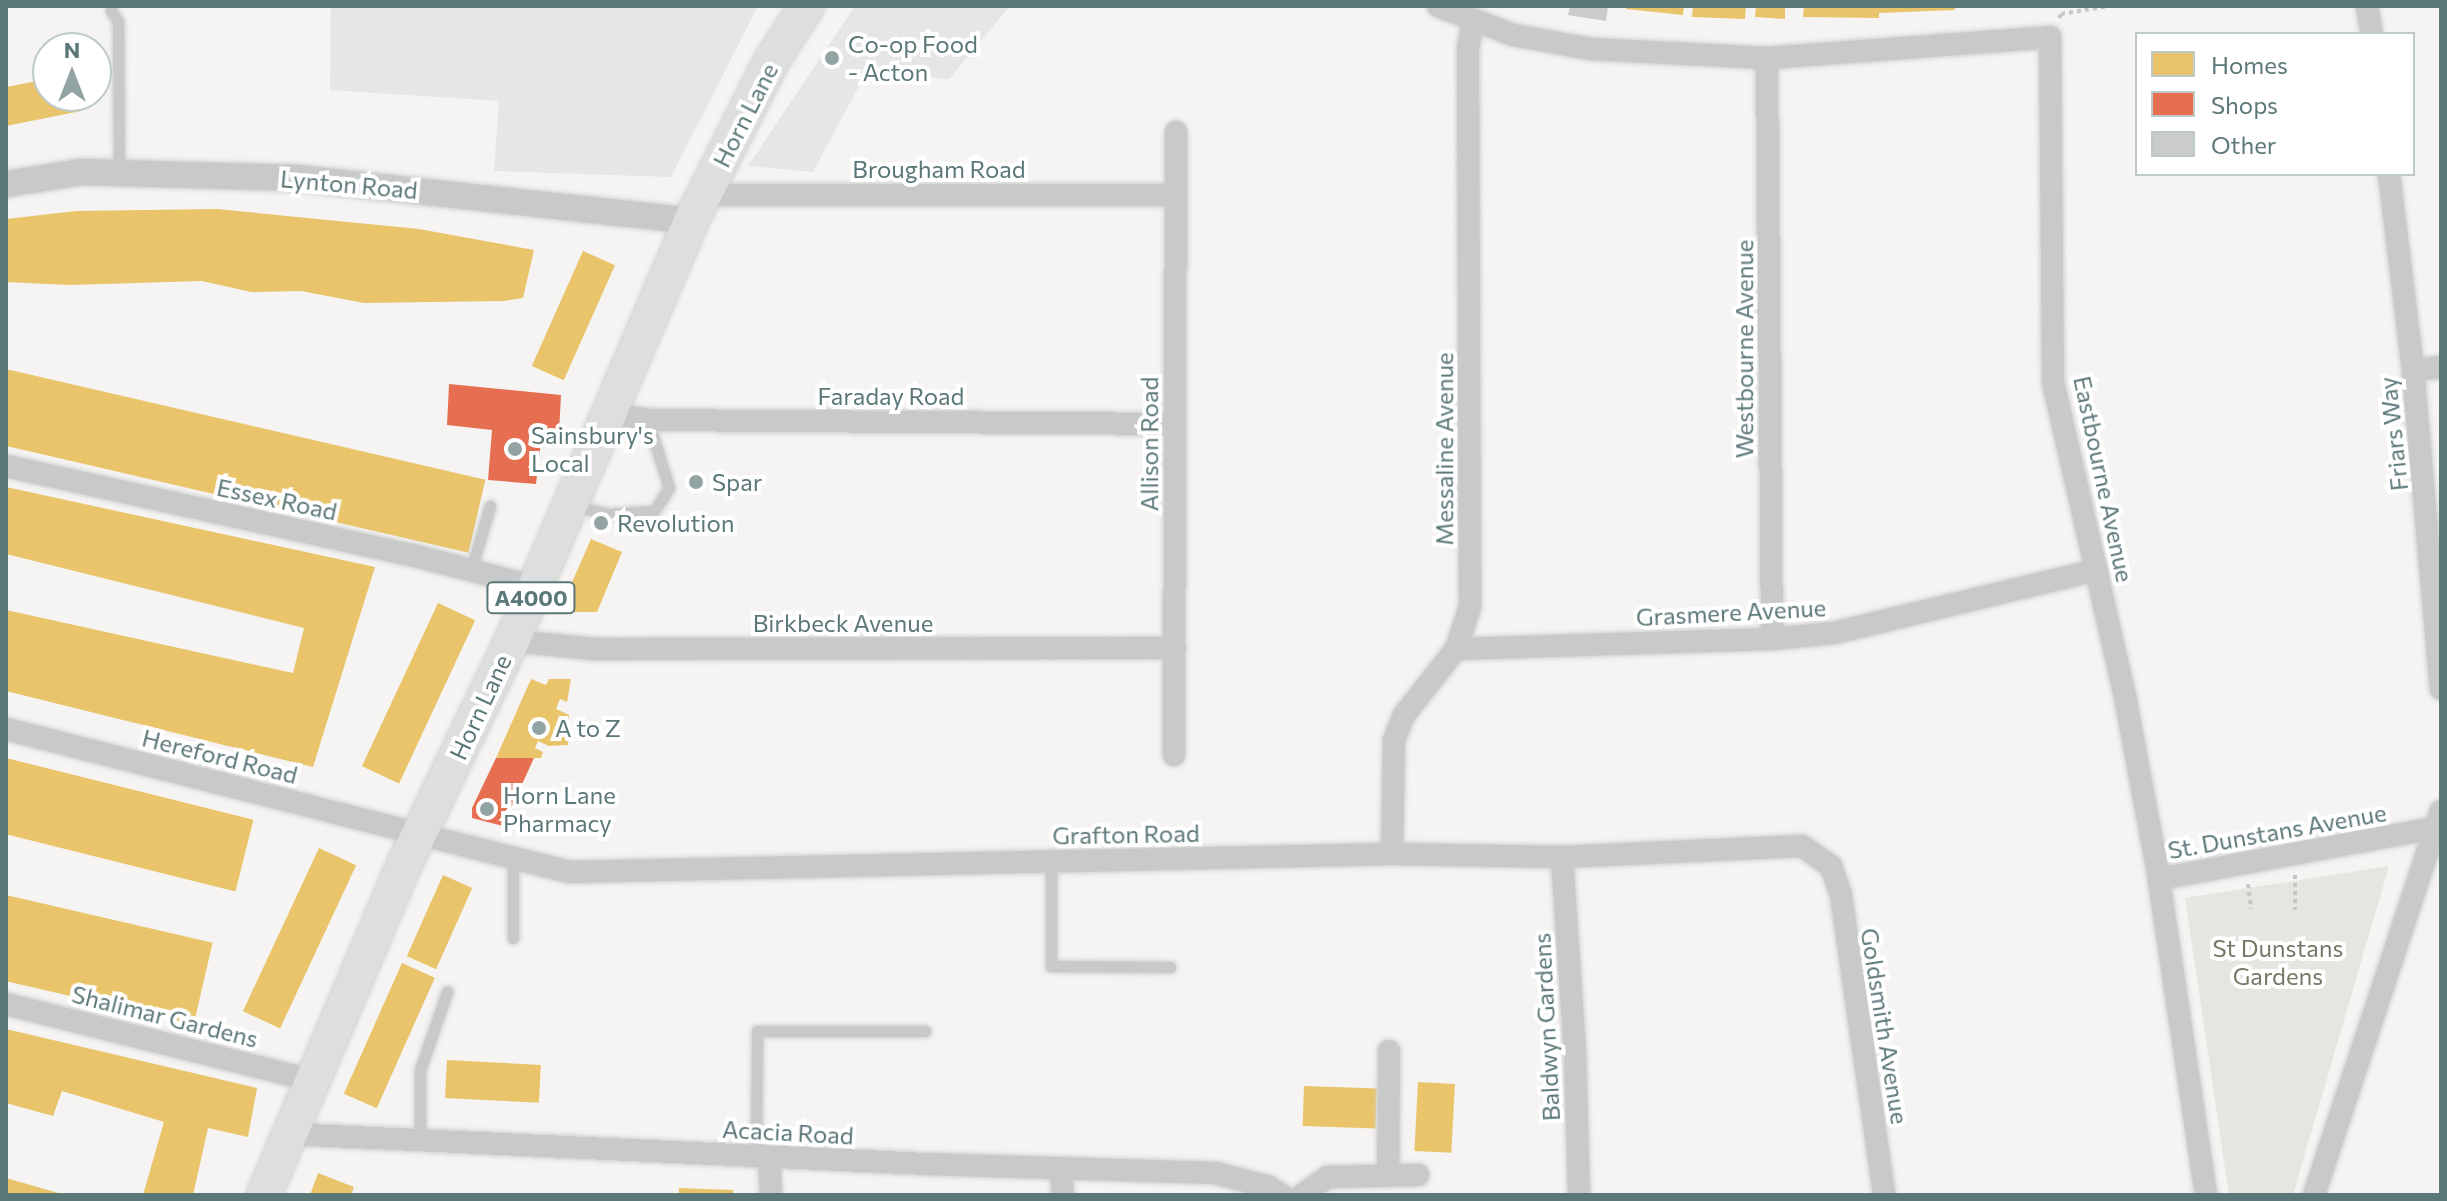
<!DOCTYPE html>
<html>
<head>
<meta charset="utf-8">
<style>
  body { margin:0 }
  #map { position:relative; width:2447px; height:1201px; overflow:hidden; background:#f5f4f3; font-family:Commissioner,sans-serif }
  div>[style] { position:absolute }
  .built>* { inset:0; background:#e5e6e5 }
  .green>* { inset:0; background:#e5e6e0 }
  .homes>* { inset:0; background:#e9c46a; transform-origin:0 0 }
  .shops>* { inset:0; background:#e76f51 }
  .building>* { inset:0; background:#c9cccb }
  .path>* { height:4px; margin-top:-2px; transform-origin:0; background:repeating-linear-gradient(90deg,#c5c7c7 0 4px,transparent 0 8px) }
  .roads { filter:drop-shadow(0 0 2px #cfd1d0) drop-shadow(0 0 2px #cfd1d0) }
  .service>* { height:11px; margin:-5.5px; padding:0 5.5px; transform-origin:5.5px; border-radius:5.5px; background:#c7cac9 }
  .minor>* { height:22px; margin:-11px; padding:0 11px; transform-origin:11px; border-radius:11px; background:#c7cac9 }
  .tertiary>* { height:26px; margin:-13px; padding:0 13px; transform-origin:13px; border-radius:13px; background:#c7cac9 }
  .primary>* { height:34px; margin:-17px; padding:0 17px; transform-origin:17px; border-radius:17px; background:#dddede }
  .dots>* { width:22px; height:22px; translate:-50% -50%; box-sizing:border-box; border:4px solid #fff; border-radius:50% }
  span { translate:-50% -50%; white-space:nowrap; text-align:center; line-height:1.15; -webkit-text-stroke:8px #fff; paint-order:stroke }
  .shield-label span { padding:2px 6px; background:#fff; border:2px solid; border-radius:6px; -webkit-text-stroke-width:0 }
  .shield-label { font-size:22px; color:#5c7778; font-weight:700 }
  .poi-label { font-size:24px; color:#5c7778 }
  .left { translate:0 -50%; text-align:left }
  .street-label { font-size:24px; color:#5c7778 }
  .park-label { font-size:24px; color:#717a63 }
  .frame { position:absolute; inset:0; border:8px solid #5c7778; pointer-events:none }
  .legend { position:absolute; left:2135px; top:32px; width:280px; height:144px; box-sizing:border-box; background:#fff; border:2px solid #bec9c9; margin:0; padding:10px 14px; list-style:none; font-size:24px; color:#5c7778 }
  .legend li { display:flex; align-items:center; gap:16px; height:40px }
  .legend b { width:40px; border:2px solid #bec9c9 }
  .north { position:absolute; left:32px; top:32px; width:80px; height:80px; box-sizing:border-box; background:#fff; border:2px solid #bec9c9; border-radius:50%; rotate:0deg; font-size:22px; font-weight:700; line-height:32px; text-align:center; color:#5c7778 }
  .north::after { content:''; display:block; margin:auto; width:28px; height:36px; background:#92a3a3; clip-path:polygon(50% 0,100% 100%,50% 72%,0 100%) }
</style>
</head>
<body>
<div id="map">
  <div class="built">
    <div style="clip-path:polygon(331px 6px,758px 6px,671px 177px,494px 171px,499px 101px,330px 90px)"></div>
    <div style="clip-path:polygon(855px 6px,1010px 6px,949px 79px,867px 71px,813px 172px,748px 166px)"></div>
  </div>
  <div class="green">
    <div style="clip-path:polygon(2389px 866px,2293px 1195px,2229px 1195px,2185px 898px)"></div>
  </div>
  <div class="homes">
    <div style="clip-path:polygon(1626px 6px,1684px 6px,1683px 15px,1626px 9px)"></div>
    <div style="clip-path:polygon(1693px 6px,1746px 6px,1745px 19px,1692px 17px)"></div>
    <div style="clip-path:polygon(1756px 6px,1785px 6px,1785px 19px,1755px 17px)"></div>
    <div style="clip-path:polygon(1804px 6px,1955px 6px,1955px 10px,1879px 13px,1879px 18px,1803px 17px)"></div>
    <div style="clip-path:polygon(48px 79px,48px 96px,79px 96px,81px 111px,6px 126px,6px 87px)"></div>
    <div style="clip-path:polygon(217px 209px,419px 229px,534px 250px,523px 298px,504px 301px,364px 303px,301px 291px,251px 292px,202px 281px,69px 285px,6px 282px,6px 219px,76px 211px)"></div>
    <div style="left:583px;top:251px;width:35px;height:126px;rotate:24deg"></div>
    <div style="left:6px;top:369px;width:492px;height:75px;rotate:13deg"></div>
    <div style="clip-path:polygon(6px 487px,375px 567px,313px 767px,6px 691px,6px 610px,293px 673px,304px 628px,6px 554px)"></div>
    <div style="clip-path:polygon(591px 539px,622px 552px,597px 612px,559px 612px)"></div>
    <div style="left:438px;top:603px;width:41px;height:180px;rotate:25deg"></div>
    <div style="clip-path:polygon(531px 679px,546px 685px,549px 679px,571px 679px,567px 702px,560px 699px,556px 709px,569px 715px,568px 745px,549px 746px,538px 741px,535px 748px,543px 752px,541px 758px,496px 758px)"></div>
    <div style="left:6px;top:758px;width:255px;height:74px;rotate:14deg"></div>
    <div style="left:319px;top:848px;width:41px;height:180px;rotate:25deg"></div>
    <div style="left:443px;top:875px;width:32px;height:89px;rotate:24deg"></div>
    <div style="left:6px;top:895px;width:212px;height:84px;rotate:13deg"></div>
    <div style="left:402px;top:963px;width:36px;height:143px;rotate:24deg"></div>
    <div style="clip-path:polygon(6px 1029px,257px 1088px,248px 1137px,208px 1128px,193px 1195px,143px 1195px,164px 1122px,62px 1091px,53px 1116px,6px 1103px)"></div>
    <div style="left:447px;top:1060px;width:94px;height:38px;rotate:3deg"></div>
    <div style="left:1418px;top:1082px;width:37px;height:69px;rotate:3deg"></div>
    <div style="left:1304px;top:1086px;width:73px;height:40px;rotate:2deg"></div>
    <div style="clip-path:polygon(318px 1173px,354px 1187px,351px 1195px,310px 1195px)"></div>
    <div style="clip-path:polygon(6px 1178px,62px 1194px,61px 1195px,6px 1195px)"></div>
    <div style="clip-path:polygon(679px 1188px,733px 1190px,733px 1195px,679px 1195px)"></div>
  </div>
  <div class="shops">
    <div style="clip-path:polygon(449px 384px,561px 395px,559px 433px,542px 432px,536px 484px,488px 480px,492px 430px,447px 425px)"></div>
    <div style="clip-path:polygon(496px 758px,534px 758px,503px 826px,472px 818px,472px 808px)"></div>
  </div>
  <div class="building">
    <div style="clip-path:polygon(1570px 6px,1608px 6px,1606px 21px,1568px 15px)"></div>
  </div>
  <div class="path">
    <div style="left:2059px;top:18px;width:4px;rotate:-63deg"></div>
    <div style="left:2061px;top:14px;width:49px;rotate:-9.5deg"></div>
    <div style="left:556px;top:435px;width:5px"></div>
    <div style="left:543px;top:466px;width:6px"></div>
    <div style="left:2295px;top:875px;width:35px;rotate:90deg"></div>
    <div style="left:2248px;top:884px;width:25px;rotate:83deg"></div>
  </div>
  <div class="roads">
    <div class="service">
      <div style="left:111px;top:10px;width:14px;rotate:60deg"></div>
      <div style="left:118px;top:22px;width:150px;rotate:89.6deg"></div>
      <div style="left:574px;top:506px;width:36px;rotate:13deg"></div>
      <div style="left:609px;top:514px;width:45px;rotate:-3.8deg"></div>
      <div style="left:654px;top:511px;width:27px;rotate:-57deg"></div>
      <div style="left:669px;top:488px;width:71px;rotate:-107.2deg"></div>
      <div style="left:471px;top:570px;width:67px;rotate:-73.5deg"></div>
      <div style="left:513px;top:857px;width:81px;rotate:90deg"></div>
      <div style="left:1051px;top:861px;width:105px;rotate:90deg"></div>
      <div style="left:1051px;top:966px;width:119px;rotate:0.5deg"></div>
      <div style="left:420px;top:1141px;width:71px;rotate:-90deg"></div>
      <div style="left:420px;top:1070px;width:83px;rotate:-70.9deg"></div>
      <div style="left:756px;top:1156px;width:125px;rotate:-89.5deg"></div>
      <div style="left:757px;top:1031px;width:168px"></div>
    </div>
    <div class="minor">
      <div style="left:1438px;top:6px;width:80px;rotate:21.1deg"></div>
      <div style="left:1513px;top:35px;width:79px;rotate:10.2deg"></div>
      <div style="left:1591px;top:49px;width:176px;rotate:2.9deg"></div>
      <div style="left:1767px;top:58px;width:284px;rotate:-4.2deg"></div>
      <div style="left:2050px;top:37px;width:345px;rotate:89.5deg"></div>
      <div style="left:2053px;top:382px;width:328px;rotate:77.1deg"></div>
      <div style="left:2126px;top:702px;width:180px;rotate:79.4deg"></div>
      <div style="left:2367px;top:6px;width:28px;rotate:80deg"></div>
      <div style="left:1767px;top:58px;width:581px;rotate:89.51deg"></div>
      <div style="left:2389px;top:174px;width:197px;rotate:83deg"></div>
      <div style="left:2413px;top:370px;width:320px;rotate:85deg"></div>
      <div style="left:704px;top:195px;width:471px"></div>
      <div style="left:2413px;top:370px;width:28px;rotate:-6deg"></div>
      <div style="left:609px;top:413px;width:40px;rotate:10deg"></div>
      <div style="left:648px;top:420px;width:527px;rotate:0.43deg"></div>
      <div style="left:6px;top:466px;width:420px;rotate:12.4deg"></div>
      <div style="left:416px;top:556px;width:124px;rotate:14.5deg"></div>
      <div style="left:512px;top:641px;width:83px;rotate:5.5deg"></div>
      <div style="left:595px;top:649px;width:580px;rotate:-0.1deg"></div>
      <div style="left:1456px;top:649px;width:316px;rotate:-1.8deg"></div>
      <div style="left:1772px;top:639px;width:62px;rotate:-5.5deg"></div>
      <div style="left:1834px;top:633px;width:270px;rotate:-13.5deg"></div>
      <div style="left:6px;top:729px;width:581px;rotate:14.25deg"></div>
      <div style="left:569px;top:872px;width:823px;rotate:-1.25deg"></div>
      <div style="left:1392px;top:854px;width:170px;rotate:1deg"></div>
      <div style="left:1562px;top:857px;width:240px;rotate:-2.6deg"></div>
      <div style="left:1802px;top:846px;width:35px;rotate:35deg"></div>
      <div style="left:1831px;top:866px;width:31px;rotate:71deg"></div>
      <div style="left:1841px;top:895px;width:303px;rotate:81.8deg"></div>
      <div style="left:1174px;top:755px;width:623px;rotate:-89.82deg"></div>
      <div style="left:1392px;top:854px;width:114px;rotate:-89deg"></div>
      <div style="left:1394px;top:740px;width:27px;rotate:-68deg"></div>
      <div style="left:1404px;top:715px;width:84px;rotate:-51.8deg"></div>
      <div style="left:1456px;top:649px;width:44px;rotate:-71.6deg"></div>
      <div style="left:1470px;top:607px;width:558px;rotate:-90.21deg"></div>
      <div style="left:1468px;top:49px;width:27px;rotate:-80deg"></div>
      <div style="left:1562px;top:857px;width:195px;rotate:86.2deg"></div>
      <div style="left:1575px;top:1052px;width:143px;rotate:88.4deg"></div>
      <div style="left:6px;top:1004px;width:314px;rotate:14deg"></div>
      <div style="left:288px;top:1134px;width:639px;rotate:2.69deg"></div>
      <div style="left:926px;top:1164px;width:289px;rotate:1.8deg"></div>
      <div style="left:1215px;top:1173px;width:56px;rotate:14.5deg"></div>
      <div style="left:1269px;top:1187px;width:15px;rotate:32deg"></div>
      <div style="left:769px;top:1157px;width:38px;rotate:87deg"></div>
      <div style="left:1061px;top:1169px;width:26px;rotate:86deg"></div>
      <div style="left:1388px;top:1175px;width:124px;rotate:-89.5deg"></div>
      <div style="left:1302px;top:1195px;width:32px;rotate:-35deg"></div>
      <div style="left:1328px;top:1177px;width:90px;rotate:-1.3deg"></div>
      <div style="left:2206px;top:1195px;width:319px;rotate:-98.5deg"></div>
      <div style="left:2159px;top:879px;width:281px;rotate:-10.5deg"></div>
      <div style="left:2314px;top:1195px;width:404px;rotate:-71.7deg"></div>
    </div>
    <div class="tertiary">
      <div style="left:6px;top:184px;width:77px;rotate:-9deg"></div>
      <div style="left:82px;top:172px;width:216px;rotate:1.6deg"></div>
      <div style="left:298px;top:178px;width:395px;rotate:6.2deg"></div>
    </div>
    <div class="primary">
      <div style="left:264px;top:1195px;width:363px;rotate:-67deg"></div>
      <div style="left:406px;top:861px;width:244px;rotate:-64.3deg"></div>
      <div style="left:512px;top:641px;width:457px;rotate:-66.9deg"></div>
      <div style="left:691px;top:221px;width:180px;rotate:-63.3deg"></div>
      <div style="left:772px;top:60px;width:64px;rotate:-57.1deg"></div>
    </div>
  </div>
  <div class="dots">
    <div style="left:832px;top:58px;background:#92a3a3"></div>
    <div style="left:515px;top:449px;background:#92a3a3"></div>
    <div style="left:696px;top:482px;background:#92a3a3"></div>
    <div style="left:601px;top:523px;background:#92a3a3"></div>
    <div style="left:539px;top:728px;background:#92a3a3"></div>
    <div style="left:487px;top:809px;background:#92a3a3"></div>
  </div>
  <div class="shield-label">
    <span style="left:531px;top:598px">A4000</span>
  </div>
  <div class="poi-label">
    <span class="left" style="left:848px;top:58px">Co-op Food<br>- Acton</span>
    <span class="left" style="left:531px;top:449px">Sainsbury's<br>Local</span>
    <span class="left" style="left:712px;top:482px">Spar</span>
    <span class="left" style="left:617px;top:523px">Revolution</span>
    <span class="left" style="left:555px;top:728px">A to Z</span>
    <span class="left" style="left:503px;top:809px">Horn Lane<br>Pharmacy</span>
  </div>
  <div class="street-label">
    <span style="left:745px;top:115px;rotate:-63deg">Horn Lane</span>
    <span style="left:939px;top:169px">Brougham Road</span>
    <span style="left:349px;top:184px;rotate:5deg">Lynton Road</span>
    <span style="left:1744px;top:349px;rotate:-90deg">Westbourne Avenue</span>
    <span style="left:891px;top:396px">Faraday Road</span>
    <span style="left:2393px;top:434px;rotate:-96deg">Friars Way</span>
    <span style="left:1149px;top:444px;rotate:-90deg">Allison Road</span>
    <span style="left:1444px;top:449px;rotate:-90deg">Messaline Avenue</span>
    <span style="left:2104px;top:479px;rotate:78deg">Eastbourne Avenue</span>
    <span style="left:277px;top:499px;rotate:12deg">Essex Road</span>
    <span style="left:1731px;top:612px;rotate:-3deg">Grasmere Avenue</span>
    <span style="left:843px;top:623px">Birkbeck Avenue</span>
    <span style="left:480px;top:707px;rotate:-65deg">Horn Lane</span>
    <span style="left:220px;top:756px;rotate:14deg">Hereford Road</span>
    <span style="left:2277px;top:831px;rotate:-10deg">St. Dunstans Avenue</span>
    <span style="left:1126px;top:834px;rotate:-1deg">Grafton Road</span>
    <span style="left:165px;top:1016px;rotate:14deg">Shalimar Gardens</span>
    <span style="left:1885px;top:1026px;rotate:81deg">Goldsmith Avenue</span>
    <span style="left:1546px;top:1027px;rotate:-93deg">Baldwyn Gardens</span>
    <span style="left:788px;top:1132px;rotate:3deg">Acacia Road</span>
  </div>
  <div class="park-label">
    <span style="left:2278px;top:962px">St Dunstans<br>Gardens</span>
  </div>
  <div class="frame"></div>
  <ul class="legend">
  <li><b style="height:22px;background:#e9c46a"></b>Homes</li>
  <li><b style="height:22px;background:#e76f51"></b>Shops</li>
  <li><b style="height:22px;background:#c9cccb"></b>Other</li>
  </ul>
  <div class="north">N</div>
</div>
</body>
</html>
